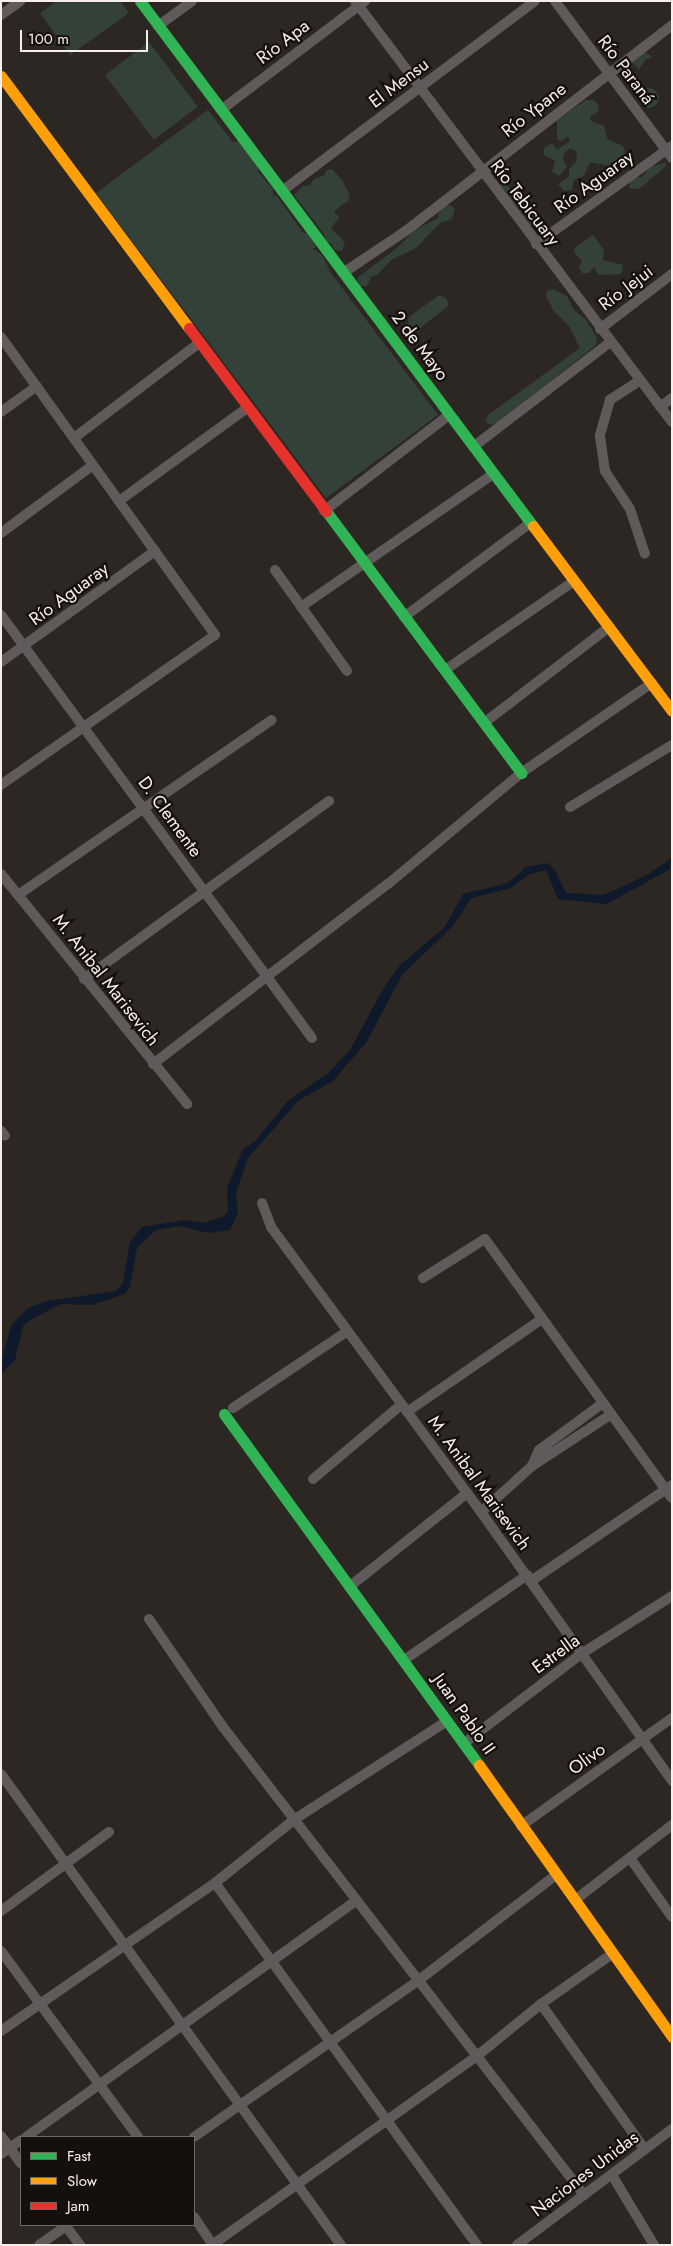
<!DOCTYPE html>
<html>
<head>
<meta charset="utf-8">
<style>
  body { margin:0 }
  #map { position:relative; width:673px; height:2246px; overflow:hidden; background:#2c2722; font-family:Jost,sans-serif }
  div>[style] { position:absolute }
  .green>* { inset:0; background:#344138; transform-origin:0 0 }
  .round { border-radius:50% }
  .water>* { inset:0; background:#0e1a2b }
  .stream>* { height:2.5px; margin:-1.25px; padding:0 1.25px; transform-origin:1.25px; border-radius:1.25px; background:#0e1a2b }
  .street>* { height:10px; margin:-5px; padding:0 5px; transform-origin:5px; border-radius:5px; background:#605b5a }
  .fast>* { height:11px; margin:-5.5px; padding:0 5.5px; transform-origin:5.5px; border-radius:5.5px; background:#30b455 }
  .slow>* { height:11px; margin:-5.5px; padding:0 5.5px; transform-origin:5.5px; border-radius:5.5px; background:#ff9f0a }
  .jam>* { height:11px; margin:-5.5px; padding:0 5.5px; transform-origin:5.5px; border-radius:5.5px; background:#e5322d }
  span { translate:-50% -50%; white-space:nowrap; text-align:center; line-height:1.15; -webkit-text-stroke:4.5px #15100c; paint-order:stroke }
  .street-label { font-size:18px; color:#f6efe9 }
  .frame { position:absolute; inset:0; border:2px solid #f6efe9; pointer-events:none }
  .legend { position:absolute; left:20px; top:2136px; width:175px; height:90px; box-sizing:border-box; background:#15100c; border:1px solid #6f6964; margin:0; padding:6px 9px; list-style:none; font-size:15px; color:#f6efe9 }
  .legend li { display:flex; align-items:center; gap:10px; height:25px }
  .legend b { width:25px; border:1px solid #6f6964 }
  .scale { position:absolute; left:20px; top:30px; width:128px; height:22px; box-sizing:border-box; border:2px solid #f6efe9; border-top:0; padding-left:6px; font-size:15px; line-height:18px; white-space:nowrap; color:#f6efe9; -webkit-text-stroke:4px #15100c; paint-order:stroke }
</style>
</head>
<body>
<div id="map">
  <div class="green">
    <div style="clip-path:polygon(57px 1px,120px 1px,129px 13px,70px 55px,40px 13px)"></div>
    <div style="left:149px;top:42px;width:81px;height:55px;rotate:53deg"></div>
    <div style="clip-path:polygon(646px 52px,652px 57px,645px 60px,639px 70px,630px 60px)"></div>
    <div class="round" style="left:639px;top:88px;width:20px;height:20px"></div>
    <div style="clip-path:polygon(586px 100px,593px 100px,598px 104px,599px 111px,590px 117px,591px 121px,604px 126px,607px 139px,623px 146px,628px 162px,602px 184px,596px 181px,609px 166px,590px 162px,584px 176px,574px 180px,572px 190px,564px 191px,558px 184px,569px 176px,569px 169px,577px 161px,576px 151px,570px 148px,564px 153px,563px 159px,567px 167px,559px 176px,552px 172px,555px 161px,544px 155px,544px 148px,552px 143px,557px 150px,570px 141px,568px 136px,562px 141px,557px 140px,557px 120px)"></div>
    <div style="clip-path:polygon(208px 110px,233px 142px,238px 141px,258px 167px,258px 172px,273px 189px,273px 196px,276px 195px,303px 233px,308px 233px,316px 247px,313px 249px,322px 255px,331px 273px,438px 415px,326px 498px,96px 193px)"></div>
    <div style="clip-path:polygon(665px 162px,666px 166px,639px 189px,629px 188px,631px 178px,642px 177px,649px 168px)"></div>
    <div style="clip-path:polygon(332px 169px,342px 180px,350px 195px,348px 201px,334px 211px,339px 218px,331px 228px,345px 242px,342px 251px,334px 250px,332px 244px,326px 241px,324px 234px,294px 195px,303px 186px,310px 185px,314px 179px,323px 176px,327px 170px)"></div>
    <div style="clip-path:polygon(504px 182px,521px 200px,522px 211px,534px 218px,530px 229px,506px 210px,496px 197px,496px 186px)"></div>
    <div style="clip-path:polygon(448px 205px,455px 208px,452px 219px,440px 223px,416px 248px,391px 260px,377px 275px,371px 277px,367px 286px,360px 286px,357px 278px,397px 248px,415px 230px,438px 218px,439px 211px)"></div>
    <div style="clip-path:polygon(593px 235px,604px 250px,603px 260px,623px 265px,621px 274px,599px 275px,594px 267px,589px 273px,582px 273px,579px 267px,582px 261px,574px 252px,575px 247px)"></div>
    <div style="clip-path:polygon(552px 289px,567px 296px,574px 310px,586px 320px,597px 338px,596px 345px,499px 422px,492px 425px,485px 422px,488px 415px,580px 348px,569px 326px,553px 310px,546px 296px,547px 291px)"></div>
    <div style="clip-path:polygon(439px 295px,447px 299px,448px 306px,413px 334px,408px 335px,406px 330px,409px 317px)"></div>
  </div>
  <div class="water">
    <div style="clip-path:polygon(672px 858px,670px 869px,607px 904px,558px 899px,546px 870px,530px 874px,511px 888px,471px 898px,453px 926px,402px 975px,366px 1043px,350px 1061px,333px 1081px,299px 1100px,248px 1158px,236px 1193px,238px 1213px,230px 1230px,208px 1233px,180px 1226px,156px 1230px,137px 1248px,130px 1287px,125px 1294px,92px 1305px,61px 1304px,34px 1318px,23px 1326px,15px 1360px,1px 1374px,1px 1361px,12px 1324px,28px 1308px,47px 1301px,116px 1291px,123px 1283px,130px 1242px,142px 1227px,185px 1220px,205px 1223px,224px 1216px,228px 1211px,227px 1188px,243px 1149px,255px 1141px,288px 1101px,328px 1073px,350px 1050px,383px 989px,400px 965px,444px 928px,463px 894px,512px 882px,525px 867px,547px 863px,555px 870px,566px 893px,604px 895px,647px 875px)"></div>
  </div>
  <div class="stream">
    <div style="left:508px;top:884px;width:11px;rotate:-38deg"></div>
  </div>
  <div class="street">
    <div style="left:355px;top:1px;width:527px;rotate:53.02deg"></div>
    <div style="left:555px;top:1px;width:196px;rotate:53.3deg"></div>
    <div style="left:1px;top:15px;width:24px;rotate:-36deg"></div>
    <div style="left:158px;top:26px;width:42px;rotate:-36.3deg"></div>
    <div style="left:221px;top:110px;width:181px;rotate:-37.1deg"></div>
    <div style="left:282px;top:191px;width:316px;rotate:-36.9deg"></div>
    <div style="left:536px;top:244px;width:168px;rotate:-35.8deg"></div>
    <div style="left:343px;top:273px;width:77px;rotate:-33.9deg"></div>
    <div style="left:407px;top:230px;width:335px;rotate:-37.7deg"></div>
    <div style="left:600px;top:329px;width:91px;rotate:-37.4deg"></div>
    <div style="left:1px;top:337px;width:367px;rotate:54.3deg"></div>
    <div style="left:215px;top:635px;width:261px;rotate:145deg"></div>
    <div style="left:639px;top:381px;width:35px;rotate:147deg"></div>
    <div style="left:610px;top:400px;width:37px;rotate:106deg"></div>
    <div style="left:600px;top:436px;width:35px;rotate:82deg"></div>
    <div style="left:605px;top:471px;width:45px;rotate:56.7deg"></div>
    <div style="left:630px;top:509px;width:47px;rotate:71.6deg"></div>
    <div style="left:660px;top:407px;width:15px;rotate:-37deg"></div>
    <div style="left:1px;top:412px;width:44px;rotate:-35.8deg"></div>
    <div style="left:74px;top:438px;width:157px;rotate:-37.2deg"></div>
    <div style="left:473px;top:447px;width:171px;rotate:-37.4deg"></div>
    <div style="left:119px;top:501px;width:158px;rotate:-36deg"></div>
    <div style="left:324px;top:511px;width:158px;rotate:-37.5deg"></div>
    <div style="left:1px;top:533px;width:114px;rotate:-36.5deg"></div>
    <div style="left:275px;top:570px;width:124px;rotate:54.5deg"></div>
    <div style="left:301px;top:607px;width:234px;rotate:-34.7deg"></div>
    <div style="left:1px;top:615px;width:525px;rotate:53.68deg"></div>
    <div style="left:404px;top:617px;width:157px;rotate:-36.7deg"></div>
    <div style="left:1px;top:662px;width:190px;rotate:-35.8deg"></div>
    <div style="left:445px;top:670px;width:157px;rotate:-34.6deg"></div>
    <div style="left:484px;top:723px;width:158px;rotate:-37.5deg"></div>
    <div style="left:570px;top:807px;width:119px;rotate:-31.3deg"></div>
    <div style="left:1px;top:874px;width:296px;rotate:51deg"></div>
    <div style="left:18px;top:895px;width:308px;rotate:-34.6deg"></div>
    <div style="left:84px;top:979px;width:303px;rotate:-36deg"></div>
    <div style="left:153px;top:1064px;width:296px;rotate:-37.5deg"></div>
    <div style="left:388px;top:884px;width:173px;rotate:-39.8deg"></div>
    <div style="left:521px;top:773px;width:159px;rotate:-34.5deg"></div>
    <div style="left:1px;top:1131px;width:6px;rotate:51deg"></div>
    <div style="left:262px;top:1203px;width:26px;rotate:69deg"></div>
    <div style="left:271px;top:1227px;width:354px;rotate:53.6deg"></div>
    <div style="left:481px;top:1512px;width:330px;rotate:54.6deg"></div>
    <div style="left:423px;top:1278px;width:73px;rotate:-32.2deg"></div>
    <div style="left:485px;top:1239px;width:319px;rotate:54.2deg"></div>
    <div style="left:603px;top:1403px;width:79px;rotate:143.7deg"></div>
    <div style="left:539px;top:1450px;width:17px;rotate:114deg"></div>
    <div style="left:532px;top:1466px;width:93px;rotate:-33.2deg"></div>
    <div style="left:233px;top:1408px;width:136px;rotate:-33.9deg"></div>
    <div style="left:407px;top:1412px;width:164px;rotate:-34.6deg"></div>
    <div style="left:313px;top:1479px;width:115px;rotate:-40.1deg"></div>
    <div style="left:481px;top:1512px;width:69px;rotate:-42deg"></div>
    <div style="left:531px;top:1581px;width:171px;rotate:-34.2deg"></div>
    <div style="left:349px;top:1587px;width:151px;rotate:-38.5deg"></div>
    <div style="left:149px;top:1619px;width:131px;rotate:55.6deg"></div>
    <div style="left:223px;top:1727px;width:591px;rotate:52.35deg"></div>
    <div style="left:404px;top:1660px;width:150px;rotate:-34.6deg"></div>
    <div style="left:463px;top:1744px;width:148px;rotate:-37.3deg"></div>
    <div style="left:581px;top:1654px;width:108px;rotate:-32.5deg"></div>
    <div style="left:1px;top:1774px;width:581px;rotate:54.18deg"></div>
    <div style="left:521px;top:1826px;width:186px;rotate:-35.6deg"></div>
    <div style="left:630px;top:1858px;width:72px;rotate:54.6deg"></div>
    <div style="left:215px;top:1883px;width:447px;rotate:54.1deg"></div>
    <div style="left:575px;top:1900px;width:123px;rotate:-37.7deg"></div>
    <div style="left:1px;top:1911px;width:134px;rotate:-36.2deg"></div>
    <div style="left:1px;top:1951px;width:231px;rotate:53.6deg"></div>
    <div style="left:541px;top:2004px;width:179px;rotate:54.5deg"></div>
    <div style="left:1px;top:2031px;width:260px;rotate:-34.7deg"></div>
    <div style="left:215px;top:1883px;width:102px;rotate:-38.7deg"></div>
    <div style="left:295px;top:1819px;width:181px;rotate:-32.8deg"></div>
    <div style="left:1px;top:2136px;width:34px;rotate:54deg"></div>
    <div style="left:26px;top:2137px;width:407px;rotate:-35.6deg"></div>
    <div style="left:194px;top:2137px;width:274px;rotate:-34.9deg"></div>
    <div style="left:419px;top:1980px;width:173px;rotate:-37.5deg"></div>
    <div style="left:1px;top:2154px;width:24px;rotate:-35deg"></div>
    <div style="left:612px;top:2175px;width:82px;rotate:59deg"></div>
    <div style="left:194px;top:2217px;width:34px;rotate:56deg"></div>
    <div style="left:65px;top:2225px;width:25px;rotate:53deg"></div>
    <div style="left:39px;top:2245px;width:35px;rotate:-35deg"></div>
    <div style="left:212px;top:2245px;width:325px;rotate:-35.5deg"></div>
    <div style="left:477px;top:2056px;width:82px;rotate:-39.1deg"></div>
    <div style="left:541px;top:2004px;width:87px;rotate:-35.2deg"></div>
    <div style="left:517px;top:2245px;width:194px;rotate:-36.8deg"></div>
  </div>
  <div class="fast">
    <div style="left:140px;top:1px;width:656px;rotate:53.18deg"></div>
    <div style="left:326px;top:511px;width:327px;rotate:53.3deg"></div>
    <div style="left:224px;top:1414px;width:434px;rotate:54deg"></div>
  </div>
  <div class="slow">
    <div style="left:1px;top:76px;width:314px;rotate:53.3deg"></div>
    <div style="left:533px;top:526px;width:231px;rotate:53.1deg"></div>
    <div style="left:479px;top:1765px;width:334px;rotate:54.6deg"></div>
  </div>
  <div class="jam">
    <div style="left:189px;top:328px;width:229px;rotate:53.2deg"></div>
  </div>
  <div class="street-label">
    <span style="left:283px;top:42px;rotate:-37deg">Río Apa</span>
    <span style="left:626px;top:70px;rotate:53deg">Río Paraná</span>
    <span style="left:399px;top:83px;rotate:-37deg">El Mensu</span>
    <span style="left:534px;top:110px;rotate:-38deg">Río Ypane</span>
    <span style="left:594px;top:182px;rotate:-36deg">Río Aguaray</span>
    <span style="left:525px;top:203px;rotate:53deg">Río Tebicuary</span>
    <span style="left:626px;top:288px;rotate:-37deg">Río Jejui</span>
    <span style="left:420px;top:346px;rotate:53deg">2 de Mayo</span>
    <span style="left:69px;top:594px;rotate:-36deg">Río Aguaray</span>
    <span style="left:170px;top:817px;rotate:54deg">D. Clemente</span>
    <span style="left:106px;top:980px;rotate:52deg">M. Anibal Marisevich</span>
    <span style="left:479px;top:1483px;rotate:54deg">M. Anibal Marisevich</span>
    <span style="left:556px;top:1654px;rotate:-36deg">Estrella</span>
    <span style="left:464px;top:1714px;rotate:55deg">Juan Pablo II</span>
    <span style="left:587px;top:1759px;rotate:-36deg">Olivo</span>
    <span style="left:585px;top:2174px;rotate:-37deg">Naciones Unidas</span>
  </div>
  <div class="frame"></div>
  <ul class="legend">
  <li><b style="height:6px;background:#30b455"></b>Fast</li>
  <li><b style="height:6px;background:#ff9f0a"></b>Slow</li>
  <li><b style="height:6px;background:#e5322d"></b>Jam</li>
  </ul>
  <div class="scale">100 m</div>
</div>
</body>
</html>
